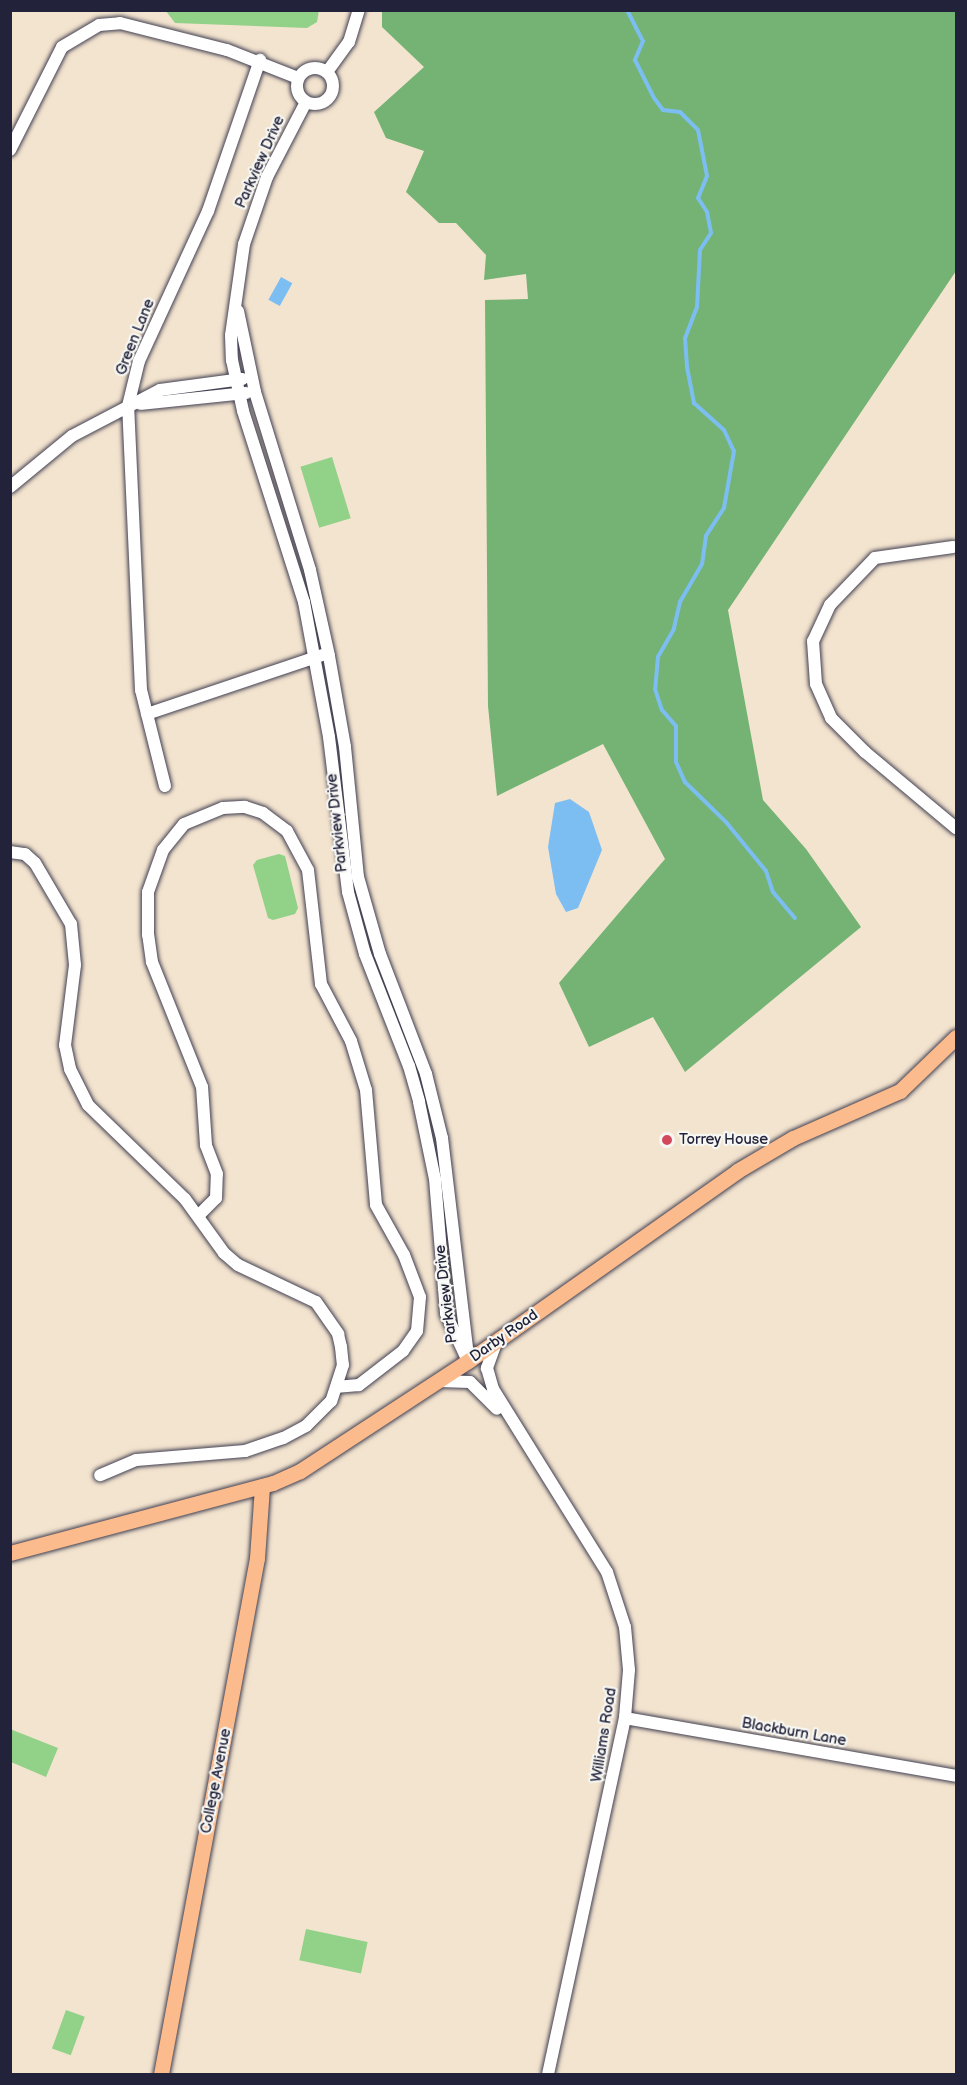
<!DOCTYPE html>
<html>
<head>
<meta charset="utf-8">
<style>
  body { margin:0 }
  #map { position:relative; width:967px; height:2085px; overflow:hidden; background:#f3e4cf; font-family:"Balsamiq Sans",sans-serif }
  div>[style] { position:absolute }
  .green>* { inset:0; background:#91d188; transform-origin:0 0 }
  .forest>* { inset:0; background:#74b374 }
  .water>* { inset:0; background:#7dbef2; transform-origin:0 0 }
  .stream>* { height:4px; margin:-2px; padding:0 2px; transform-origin:2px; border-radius:2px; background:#7dbef2 }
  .roads { filter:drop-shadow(0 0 2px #413f51) drop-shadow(0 0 2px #413f51) }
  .minor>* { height:12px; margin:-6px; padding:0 6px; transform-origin:6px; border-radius:6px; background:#fff }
  .minor>.ring { margin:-6px; padding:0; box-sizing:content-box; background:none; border:12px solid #fff; border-radius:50% }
  .major>* { height:15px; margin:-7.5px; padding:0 7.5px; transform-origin:7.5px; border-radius:7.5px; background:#fbbb8d }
  .dots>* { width:16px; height:16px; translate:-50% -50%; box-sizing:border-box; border:3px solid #f6f6f2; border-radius:50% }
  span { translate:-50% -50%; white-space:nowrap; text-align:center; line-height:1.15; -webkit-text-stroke:4.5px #f6f6f2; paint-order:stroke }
  .street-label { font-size:15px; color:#22223b }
  .poi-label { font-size:15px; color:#22223b }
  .left { translate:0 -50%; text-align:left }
  .frame { position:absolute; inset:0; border:12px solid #22223b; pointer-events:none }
</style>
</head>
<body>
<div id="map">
  <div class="green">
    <div style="clip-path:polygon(319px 10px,317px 22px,307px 28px,175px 23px,166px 11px)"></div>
    <div style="left:332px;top:457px;width:64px;height:33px;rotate:73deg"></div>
    <div style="clip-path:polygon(279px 854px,285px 856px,298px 908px,295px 914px,273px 920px,268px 918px,253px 865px,257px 860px)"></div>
    <div style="clip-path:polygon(10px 1729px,58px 1748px,46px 1777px,11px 1762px)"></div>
    <div style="left:306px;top:1929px;width:63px;height:32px;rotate:12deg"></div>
    <div style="left:66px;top:2010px;width:20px;height:41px;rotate:20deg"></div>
  </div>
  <div class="forest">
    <div style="clip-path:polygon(382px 11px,956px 11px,956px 271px,728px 610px,763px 800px,806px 849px,861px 927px,685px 1072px,653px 1017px,589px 1047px,559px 983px,665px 859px,603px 744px,497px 796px,488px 706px,485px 300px,528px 299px,526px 274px,484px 280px,486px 255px,456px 223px,439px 223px,406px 192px,424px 151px,386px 138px,374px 112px,424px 67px,382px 27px)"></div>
  </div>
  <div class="water">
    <div style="left:281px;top:277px;width:13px;height:26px;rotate:29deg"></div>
    <div style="clip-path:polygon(570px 799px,589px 812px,602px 850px,578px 908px,566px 912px,556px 894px,548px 847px,555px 803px)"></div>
  </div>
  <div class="stream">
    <div style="left:627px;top:10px;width:35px;rotate:63deg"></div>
    <div style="left:643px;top:41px;width:21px;rotate:113deg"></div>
    <div style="left:635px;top:60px;width:42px;rotate:63.4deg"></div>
    <div style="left:654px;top:98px;width:15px;rotate:53deg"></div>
    <div style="left:663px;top:110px;width:17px;rotate:7deg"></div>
    <div style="left:680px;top:112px;width:25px;rotate:45deg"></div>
    <div style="left:698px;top:130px;width:47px;rotate:78.9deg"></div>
    <div style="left:707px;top:176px;width:24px;rotate:112deg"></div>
    <div style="left:698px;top:198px;width:17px;rotate:57deg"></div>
    <div style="left:707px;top:212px;width:21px;rotate:79deg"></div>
    <div style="left:711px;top:233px;width:20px;rotate:123deg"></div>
    <div style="left:700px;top:250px;width:57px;rotate:93deg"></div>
    <div style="left:697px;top:307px;width:33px;rotate:111deg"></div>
    <div style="left:685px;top:338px;width:29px;rotate:86deg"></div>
    <div style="left:687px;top:367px;width:37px;rotate:79deg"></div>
    <div style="left:694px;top:403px;width:40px;rotate:42deg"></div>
    <div style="left:724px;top:430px;width:23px;rotate:65deg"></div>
    <div style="left:734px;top:451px;width:58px;rotate:100deg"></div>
    <div style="left:724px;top:508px;width:33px;rotate:123deg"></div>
    <div style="left:706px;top:536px;width:28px;rotate:98deg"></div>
    <div style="left:702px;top:564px;width:44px;rotate:120.1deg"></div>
    <div style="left:680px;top:602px;width:28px;rotate:103deg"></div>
    <div style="left:674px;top:629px;width:32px;rotate:120deg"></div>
    <div style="left:658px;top:657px;width:32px;rotate:95deg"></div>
    <div style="left:655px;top:689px;width:22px;rotate:72deg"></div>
    <div style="left:662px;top:710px;width:21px;rotate:49deg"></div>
    <div style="left:676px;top:726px;width:36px;rotate:90deg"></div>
    <div style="left:676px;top:762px;width:22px;rotate:66deg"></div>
    <div style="left:685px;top:782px;width:57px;rotate:44.3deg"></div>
    <div style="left:726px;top:822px;width:63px;rotate:50.8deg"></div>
    <div style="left:766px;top:871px;width:22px;rotate:72deg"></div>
    <div style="left:773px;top:892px;width:34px;rotate:50deg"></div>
  </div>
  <div class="roads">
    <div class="minor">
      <div class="ring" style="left:297px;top:68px;width:24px;height:24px"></div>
      <div style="left:327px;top:72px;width:37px;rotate:-54deg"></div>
      <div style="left:349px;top:42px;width:34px;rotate:-73deg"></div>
      <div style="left:306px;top:102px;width:85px;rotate:117.5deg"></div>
      <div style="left:267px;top:177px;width:71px;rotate:108.9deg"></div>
      <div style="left:244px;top:244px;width:92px;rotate:98.1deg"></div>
      <div style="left:231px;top:335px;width:25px;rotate:88deg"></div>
      <div style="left:232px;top:360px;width:52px;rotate:77.8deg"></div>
      <div style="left:243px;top:411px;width:201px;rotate:72.3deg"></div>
      <div style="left:304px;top:602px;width:137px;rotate:79.5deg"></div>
      <div style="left:329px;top:737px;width:156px;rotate:83deg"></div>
      <div style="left:348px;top:892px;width:64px;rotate:74.7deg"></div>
      <div style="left:365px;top:954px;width:120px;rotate:68.6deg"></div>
      <div style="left:409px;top:1066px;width:37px;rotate:74deg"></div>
      <div style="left:419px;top:1102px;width:79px;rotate:78.3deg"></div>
      <div style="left:435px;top:1179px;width:135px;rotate:85.3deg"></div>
      <div style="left:446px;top:1314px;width:52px;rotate:64.9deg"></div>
      <div style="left:10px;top:150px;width:115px;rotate:-63.2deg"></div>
      <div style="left:62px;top:47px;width:43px;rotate:-30.7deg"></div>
      <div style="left:99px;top:25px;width:21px;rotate:-5deg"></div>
      <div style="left:120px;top:23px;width:110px;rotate:14.2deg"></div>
      <div style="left:227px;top:50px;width:76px;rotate:21.5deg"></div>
      <div style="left:238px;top:311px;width:83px;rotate:78.1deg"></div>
      <div style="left:255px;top:392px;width:186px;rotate:72.8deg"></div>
      <div style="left:310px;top:570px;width:88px;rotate:77.5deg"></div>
      <div style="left:329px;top:656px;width:92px;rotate:80deg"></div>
      <div style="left:345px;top:747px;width:131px;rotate:84.3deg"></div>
      <div style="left:358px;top:877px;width:80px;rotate:74.1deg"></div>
      <div style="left:380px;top:954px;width:129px;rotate:69deg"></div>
      <div style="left:426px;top:1074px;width:66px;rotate:76deg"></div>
      <div style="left:442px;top:1138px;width:220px;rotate:83.2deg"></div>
      <div style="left:141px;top:404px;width:106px;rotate:-6deg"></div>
      <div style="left:10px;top:487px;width:80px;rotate:-39.4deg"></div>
      <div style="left:72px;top:436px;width:99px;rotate:-27.6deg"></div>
      <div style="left:160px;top:390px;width:83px;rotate:-7.6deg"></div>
      <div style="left:953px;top:547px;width:79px;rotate:172deg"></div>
      <div style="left:875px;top:558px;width:65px;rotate:133.8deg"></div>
      <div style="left:830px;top:605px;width:40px;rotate:115deg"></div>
      <div style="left:813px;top:641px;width:43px;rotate:86deg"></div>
      <div style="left:816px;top:684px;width:37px;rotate:66deg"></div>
      <div style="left:831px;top:718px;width:48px;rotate:45deg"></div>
      <div style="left:865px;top:752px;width:119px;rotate:39.9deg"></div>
      <div style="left:147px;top:714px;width:185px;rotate:-18.6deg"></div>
      <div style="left:165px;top:786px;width:99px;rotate:-104deg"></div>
      <div style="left:141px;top:690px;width:284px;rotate:-92.6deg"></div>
      <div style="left:128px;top:406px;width:46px;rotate:-76.3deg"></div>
      <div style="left:139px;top:361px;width:165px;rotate:-65.3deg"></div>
      <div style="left:208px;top:211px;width:160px;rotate:-71deg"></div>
      <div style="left:10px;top:852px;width:15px;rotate:8deg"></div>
      <div style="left:25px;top:854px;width:13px;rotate:42deg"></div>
      <div style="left:35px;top:863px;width:71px;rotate:59.5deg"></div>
      <div style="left:71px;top:924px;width:41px;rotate:84.4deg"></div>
      <div style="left:75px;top:965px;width:81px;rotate:97.1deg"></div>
      <div style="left:65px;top:1045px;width:25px;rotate:78deg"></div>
      <div style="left:70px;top:1069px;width:40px;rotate:63.4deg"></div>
      <div style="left:88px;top:1105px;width:135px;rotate:44.1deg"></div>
      <div style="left:185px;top:1199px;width:67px;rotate:54.2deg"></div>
      <div style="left:224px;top:1253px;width:18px;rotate:41deg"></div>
      <div style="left:238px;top:1265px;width:86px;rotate:25.4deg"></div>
      <div style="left:316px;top:1302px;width:39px;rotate:55deg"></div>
      <div style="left:338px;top:1334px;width:13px;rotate:77deg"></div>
      <div style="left:341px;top:1347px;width:18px;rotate:84deg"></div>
      <div style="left:343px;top:1365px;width:38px;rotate:108deg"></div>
      <div style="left:331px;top:1401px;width:35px;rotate:135deg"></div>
      <div style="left:306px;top:1426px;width:26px;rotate:152deg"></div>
      <div style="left:283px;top:1438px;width:40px;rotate:161.1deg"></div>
      <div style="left:245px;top:1451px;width:109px;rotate:175.3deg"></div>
      <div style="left:136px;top:1460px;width:39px;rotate:157deg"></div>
      <div style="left:199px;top:1215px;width:24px;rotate:-45deg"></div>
      <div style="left:216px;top:1198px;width:24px;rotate:-88deg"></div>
      <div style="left:217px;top:1174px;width:31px;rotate:-111deg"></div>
      <div style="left:206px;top:1145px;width:58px;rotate:-93.9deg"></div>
      <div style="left:202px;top:1087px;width:135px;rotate:-111.8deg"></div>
      <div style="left:152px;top:962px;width:27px;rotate:-98deg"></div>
      <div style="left:148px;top:935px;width:43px;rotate:-90deg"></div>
      <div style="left:148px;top:892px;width:45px;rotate:-70.3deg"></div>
      <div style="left:163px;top:850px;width:33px;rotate:-51deg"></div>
      <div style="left:184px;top:824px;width:42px;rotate:-22.3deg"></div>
      <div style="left:223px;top:808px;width:22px;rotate:-3deg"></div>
      <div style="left:245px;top:807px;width:19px;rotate:18deg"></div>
      <div style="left:263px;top:813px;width:30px;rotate:37deg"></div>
      <div style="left:287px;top:831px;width:44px;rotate:61.7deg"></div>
      <div style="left:308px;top:870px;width:115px;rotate:83.5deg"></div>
      <div style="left:321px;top:984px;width:64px;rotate:62.2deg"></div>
      <div style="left:351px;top:1041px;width:51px;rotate:73deg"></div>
      <div style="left:366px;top:1090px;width:115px;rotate:85deg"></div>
      <div style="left:376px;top:1205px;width:57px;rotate:60.8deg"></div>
      <div style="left:404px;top:1255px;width:45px;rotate:69.1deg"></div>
      <div style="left:420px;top:1297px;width:34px;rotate:95deg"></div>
      <div style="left:417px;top:1331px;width:24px;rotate:125deg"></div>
      <div style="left:403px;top:1351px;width:56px;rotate:142.3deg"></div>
      <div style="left:359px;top:1385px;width:21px;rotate:175deg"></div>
      <div style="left:496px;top:1343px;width:27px;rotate:110deg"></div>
      <div style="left:487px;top:1368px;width:22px;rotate:74deg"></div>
      <div style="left:493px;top:1389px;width:216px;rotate:58.1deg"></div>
      <div style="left:607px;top:1572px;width:58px;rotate:71.9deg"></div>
      <div style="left:625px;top:1627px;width:43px;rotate:84.7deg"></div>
      <div style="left:629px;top:1670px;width:48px;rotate:94.8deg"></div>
      <div style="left:625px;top:1718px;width:364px;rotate:102.2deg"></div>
      <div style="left:439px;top:1381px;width:31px;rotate:2deg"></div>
      <div style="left:470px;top:1382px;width:38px;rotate:45deg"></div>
      <div style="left:625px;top:1718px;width:336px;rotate:9.9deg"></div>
    </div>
    <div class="major">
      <div style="left:10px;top:1553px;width:272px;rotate:-14.9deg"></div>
      <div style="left:273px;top:1483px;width:30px;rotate:-24deg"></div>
      <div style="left:300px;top:1471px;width:201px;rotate:-33.2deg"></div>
      <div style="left:468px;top:1361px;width:329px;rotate:-35.2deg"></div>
      <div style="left:737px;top:1171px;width:65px;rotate:-30.5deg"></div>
      <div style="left:793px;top:1138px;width:117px;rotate:-23.7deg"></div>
      <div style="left:900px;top:1091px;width:78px;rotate:-44deg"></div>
      <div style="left:161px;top:2074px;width:525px;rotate:-79.46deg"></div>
      <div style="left:257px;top:1558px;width:72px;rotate:-86deg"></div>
    </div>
  </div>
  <div class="dots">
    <div style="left:667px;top:1140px;background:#d1495b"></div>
  </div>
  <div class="street-label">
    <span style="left:260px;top:162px;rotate:-66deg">Parkview Drive</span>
    <span style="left:135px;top:337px;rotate:-68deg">Green Lane</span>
    <span style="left:337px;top:823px;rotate:-96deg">Parkview Drive</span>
    <span style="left:446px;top:1294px;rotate:-97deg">Parkview Drive</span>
    <span style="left:504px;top:1336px;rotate:-35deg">Darby Road</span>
    <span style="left:794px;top:1732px;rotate:10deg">Blackburn Lane</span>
    <span style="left:604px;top:1735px;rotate:-81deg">Williams Road</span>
    <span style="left:216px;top:1781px;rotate:-79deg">College Avenue</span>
  </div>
  <div class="poi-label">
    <span class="left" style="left:679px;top:1140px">Torrey House</span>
  </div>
  <div class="frame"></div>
</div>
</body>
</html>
